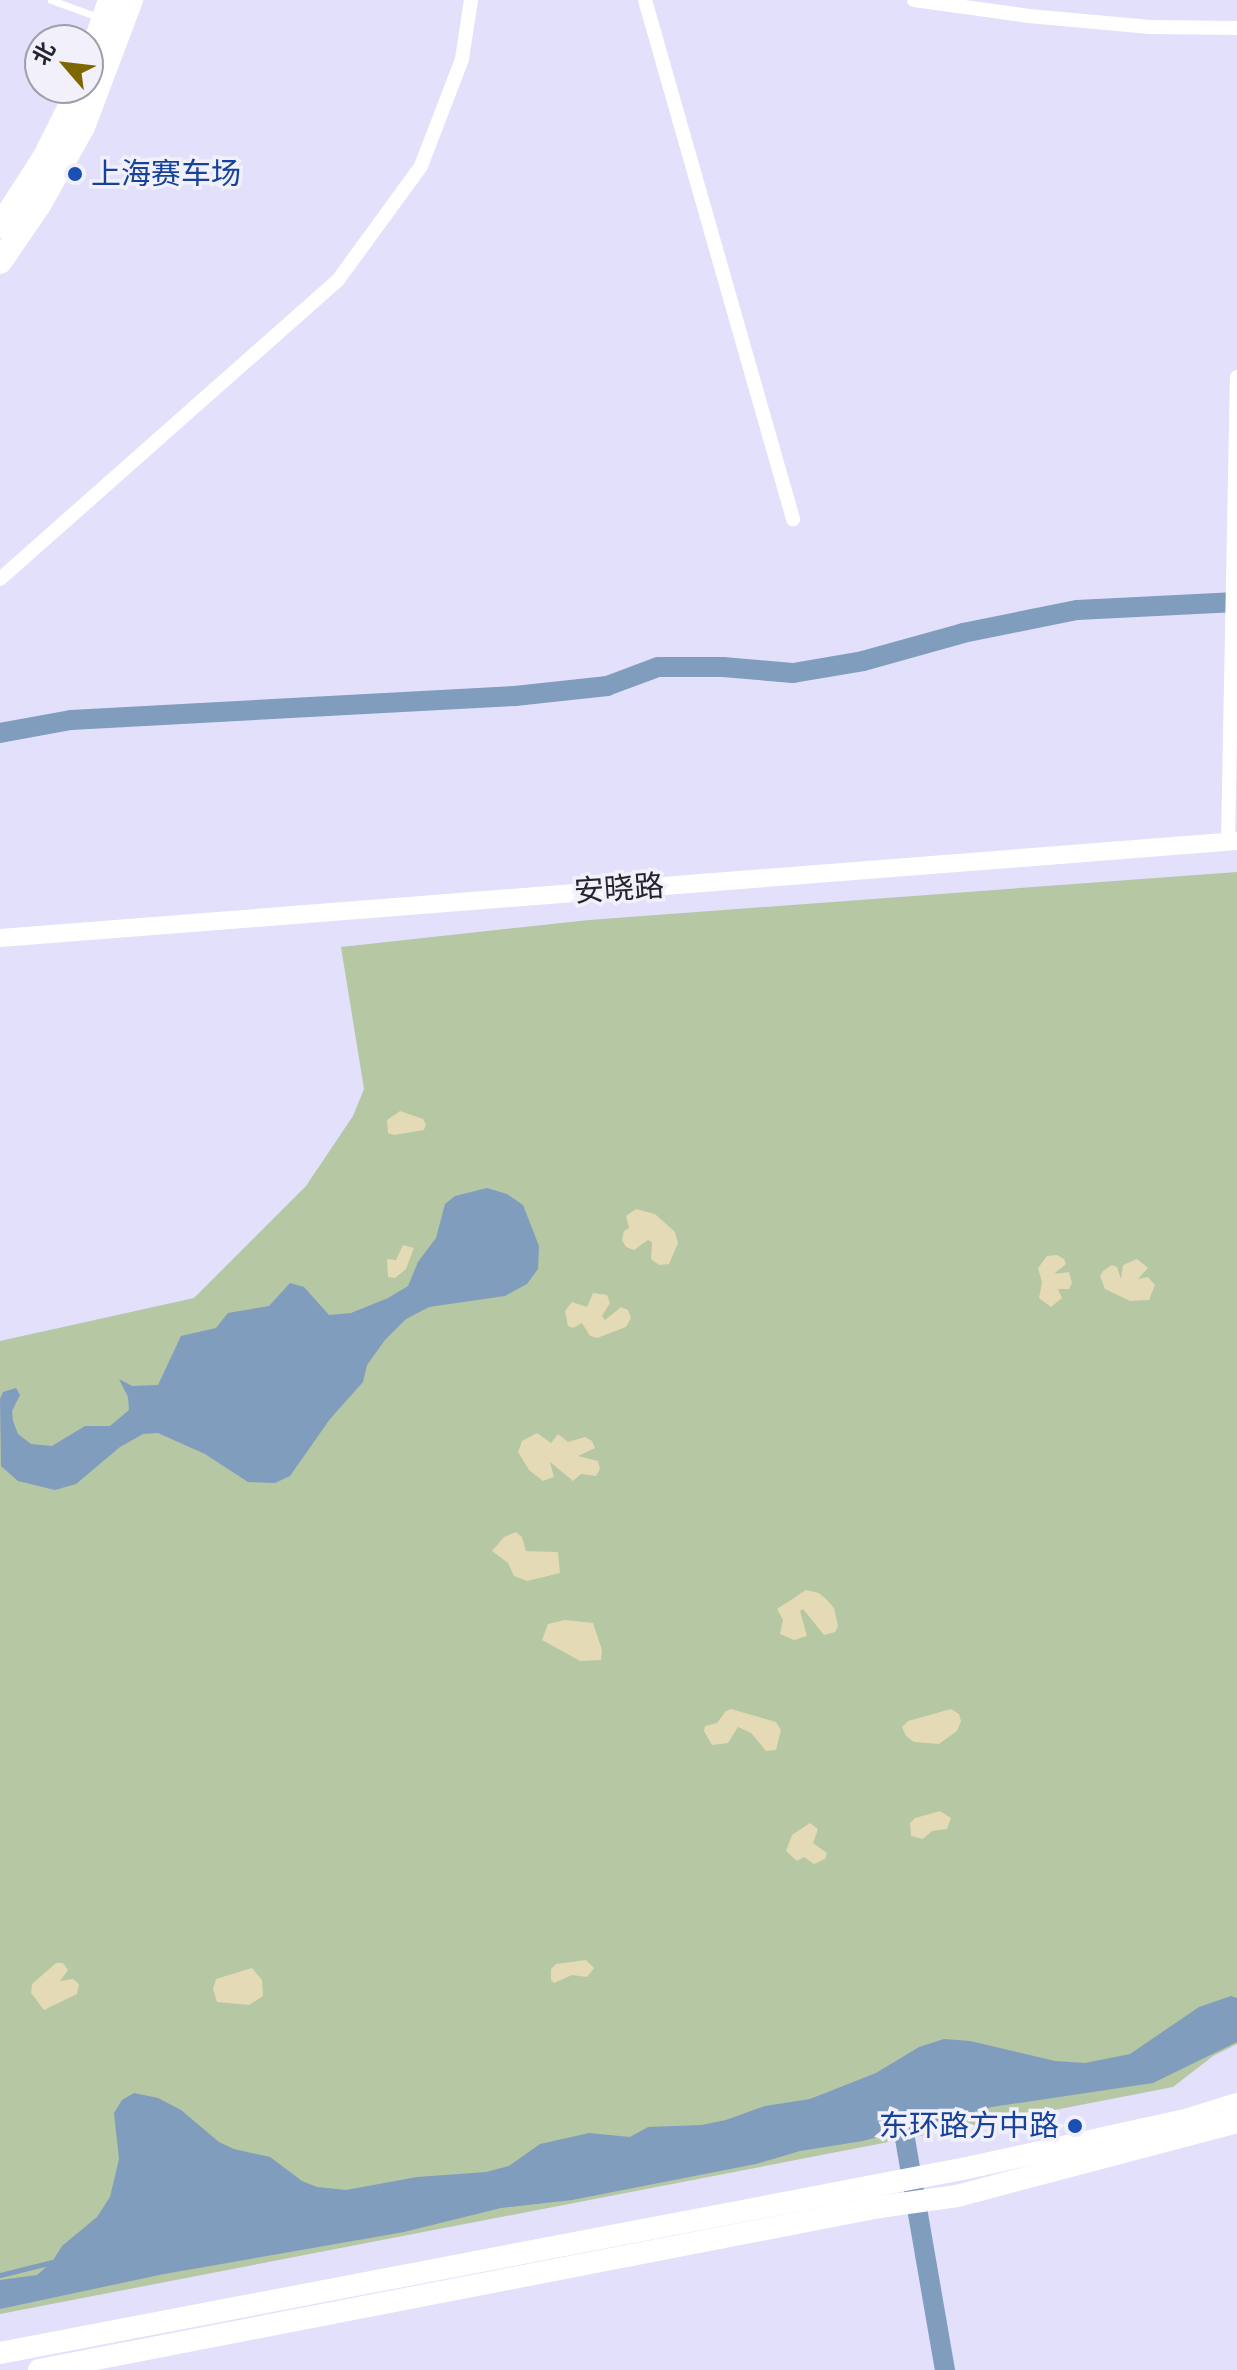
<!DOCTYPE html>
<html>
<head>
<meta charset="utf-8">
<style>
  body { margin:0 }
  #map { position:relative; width:1237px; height:2370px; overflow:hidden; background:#e3e0fc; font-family:Karla,"Noto Sans SC",sans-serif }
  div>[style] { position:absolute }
  .green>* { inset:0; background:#b5c7a3 }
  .sand>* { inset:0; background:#e4dab5 }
  .water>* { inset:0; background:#809dbe }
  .stream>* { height:5px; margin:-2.5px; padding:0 2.5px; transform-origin:2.5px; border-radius:2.5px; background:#809dbe }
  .canal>* { height:20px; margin:-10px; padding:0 10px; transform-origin:10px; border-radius:10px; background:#809dbe }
  .service>* { height:7px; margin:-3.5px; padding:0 3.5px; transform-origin:3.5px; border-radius:3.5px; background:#fff }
  .minor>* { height:14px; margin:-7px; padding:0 7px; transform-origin:7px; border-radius:7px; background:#fff }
  .tertiary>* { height:18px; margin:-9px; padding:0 9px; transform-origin:9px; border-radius:9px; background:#fff }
  .secondary>* { height:22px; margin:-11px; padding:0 11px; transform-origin:11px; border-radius:11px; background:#fff }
  .primary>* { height:24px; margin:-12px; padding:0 12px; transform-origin:12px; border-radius:12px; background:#fff }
  .dots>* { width:22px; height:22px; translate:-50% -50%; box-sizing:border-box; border:4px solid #f1f0fb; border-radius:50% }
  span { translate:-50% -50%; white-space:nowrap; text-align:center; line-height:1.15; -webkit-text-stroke:7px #f1f0fb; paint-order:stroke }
  .transit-label { font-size:30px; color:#164399 }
  .left { translate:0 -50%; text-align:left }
  .right { translate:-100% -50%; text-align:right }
  .street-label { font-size:30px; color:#25242e }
  .north { position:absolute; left:24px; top:24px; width:80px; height:80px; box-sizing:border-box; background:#f1f0fb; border:2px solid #9f9ea9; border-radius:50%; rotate:298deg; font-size:22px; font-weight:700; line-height:32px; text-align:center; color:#25242e }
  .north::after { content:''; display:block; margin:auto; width:28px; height:36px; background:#7f6700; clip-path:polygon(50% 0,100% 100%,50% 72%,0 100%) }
</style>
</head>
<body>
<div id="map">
  <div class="green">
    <div style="clip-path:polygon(1237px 872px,1237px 2044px,1213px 2056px,1173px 2087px,0 2314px,0 1341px,194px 1298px,306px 1186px,353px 1116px,364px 1089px,341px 947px,589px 920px)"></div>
  </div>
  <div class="sand">
    <div style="clip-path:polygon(400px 1111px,423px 1119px,426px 1124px,424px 1130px,394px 1135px,388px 1133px,387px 1120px)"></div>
    <div style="clip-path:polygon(636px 1209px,655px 1214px,675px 1232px,678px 1243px,669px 1264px,659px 1265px,651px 1259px,652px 1242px,648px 1240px,634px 1250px,626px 1247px,622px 1240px,624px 1231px,629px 1228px,626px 1216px)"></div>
    <div style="clip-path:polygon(403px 1245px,414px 1248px,406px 1269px,395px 1278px,388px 1277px,387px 1259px,396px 1260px)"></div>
    <div style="clip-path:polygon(1057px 1255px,1064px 1259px,1066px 1264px,1054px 1274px,1069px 1272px,1072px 1283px,1069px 1289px,1058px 1289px,1062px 1298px,1051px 1307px,1039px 1298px,1042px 1282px,1038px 1268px,1047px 1256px)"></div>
    <div style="clip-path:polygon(1137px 1259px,1148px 1268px,1138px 1279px,1148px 1277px,1155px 1285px,1149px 1300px,1130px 1301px,1105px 1289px,1100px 1276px,1103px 1271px,1112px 1265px,1117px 1267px,1121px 1279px,1123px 1265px)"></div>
    <div style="clip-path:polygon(593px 1293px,607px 1295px,610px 1303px,602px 1316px,605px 1320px,621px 1307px,628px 1310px,631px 1318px,626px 1327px,597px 1338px,590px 1336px,582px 1323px,573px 1328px,568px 1326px,565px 1311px,572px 1302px,587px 1307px)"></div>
    <div style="clip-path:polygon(537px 1433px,551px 1443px,558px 1434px,568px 1442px,585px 1437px,592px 1441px,595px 1448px,578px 1456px,598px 1461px,600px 1469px,596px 1476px,581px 1474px,573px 1481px,550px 1462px,554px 1477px,543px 1481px,529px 1470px,518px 1452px,522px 1441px)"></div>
    <div style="clip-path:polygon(516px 1532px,522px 1537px,526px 1551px,558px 1552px,560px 1573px,527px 1581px,514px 1576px,508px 1563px,492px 1551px,504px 1537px)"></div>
    <div style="clip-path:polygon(806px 1590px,819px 1593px,827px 1600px,834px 1608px,838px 1626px,835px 1632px,824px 1635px,803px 1609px,800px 1611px,807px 1636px,794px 1640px,780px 1634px,783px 1620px,777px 1609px)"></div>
    <div style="clip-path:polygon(565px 1620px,593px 1623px,602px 1650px,601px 1660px,580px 1661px,542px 1640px,548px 1624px)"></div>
    <div style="clip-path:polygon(731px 1709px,776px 1722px,781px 1730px,776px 1750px,766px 1751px,751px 1733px,738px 1727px,728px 1743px,712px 1745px,704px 1731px,705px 1726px,717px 1723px,726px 1711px)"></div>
    <div style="clip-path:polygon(951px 1709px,959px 1714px,961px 1721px,957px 1731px,939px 1744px,914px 1742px,906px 1736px,902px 1727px,908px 1721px)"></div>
    <div style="clip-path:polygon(940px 1811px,951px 1818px,947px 1829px,932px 1831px,923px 1839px,911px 1836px,910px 1823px,915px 1818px)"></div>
    <div style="clip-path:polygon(810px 1823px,818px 1829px,813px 1843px,827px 1853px,825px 1859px,814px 1864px,804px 1857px,797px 1861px,786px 1851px,792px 1835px)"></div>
    <div style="clip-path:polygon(586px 1960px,594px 1968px,587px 1977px,572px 1975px,554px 1983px,551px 1980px,551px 1969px,556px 1964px)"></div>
    <div style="clip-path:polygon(56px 1963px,63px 1963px,68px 1970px,60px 1981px,73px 1979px,79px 1984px,77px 1994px,44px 2010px,31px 1993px,32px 1984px)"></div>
    <div style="clip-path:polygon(252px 1968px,262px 1980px,263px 1996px,249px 2005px,217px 2002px,213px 1989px,216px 1979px)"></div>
  </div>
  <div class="water">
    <div style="clip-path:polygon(487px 1188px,507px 1194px,523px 1205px,539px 1246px,538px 1269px,527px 1284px,505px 1296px,429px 1307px,406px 1319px,385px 1340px,367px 1365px,363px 1382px,330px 1419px,290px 1476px,275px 1483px,248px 1482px,205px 1454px,158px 1433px,143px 1434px,120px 1447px,76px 1484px,55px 1490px,18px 1481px,1px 1466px,0 1399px,3px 1392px,16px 1388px,20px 1395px,12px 1411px,13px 1421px,18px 1434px,31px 1444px,52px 1446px,85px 1426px,110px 1426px,129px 1410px,128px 1397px,119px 1379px,132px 1386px,158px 1385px,181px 1336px,216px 1328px,228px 1313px,269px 1306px,290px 1283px,304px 1287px,329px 1315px,351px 1313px,388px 1298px,408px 1286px,418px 1262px,436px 1238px,445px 1204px,455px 1196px)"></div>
    <div style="clip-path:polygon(1231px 1996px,1237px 1998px,1237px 2042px,1153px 2083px,992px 2107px,863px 2141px,800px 2151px,756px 2164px,572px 2200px,501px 2208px,404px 2232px,164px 2274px,0 2309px,0 2280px,37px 2275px,52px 2262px,62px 2246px,97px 2217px,110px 2197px,119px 2159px,114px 2113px,122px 2100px,134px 2093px,158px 2098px,181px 2110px,219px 2142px,234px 2149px,270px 2157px,302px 2181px,317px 2187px,346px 2190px,417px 2177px,486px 2172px,509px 2166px,540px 2144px,589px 2133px,630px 2137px,648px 2127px,701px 2125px,726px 2120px,765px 2106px,810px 2099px,876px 2073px,919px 2047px,944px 2039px,970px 2041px,1055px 2061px,1085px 2063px,1130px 2054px,1199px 2007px)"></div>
  </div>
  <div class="stream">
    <div style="left:0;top:2275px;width:58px;rotate:-14deg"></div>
  </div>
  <div class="canal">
    <div style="left:0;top:733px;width:72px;rotate:-10.4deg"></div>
    <div style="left:71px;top:720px;width:445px;rotate:-3.1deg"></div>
    <div style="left:515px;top:696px;width:93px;rotate:-6.2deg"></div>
    <div style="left:607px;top:686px;width:54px;rotate:-20.4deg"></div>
    <div style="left:658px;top:667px;width:65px"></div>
    <div style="left:723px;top:667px;width:70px;rotate:4.9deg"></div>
    <div style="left:793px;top:673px;width:71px;rotate:-9.7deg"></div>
    <div style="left:863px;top:661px;width:104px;rotate:-15.6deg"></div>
    <div style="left:963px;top:633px;width:116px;rotate:-11.4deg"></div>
    <div style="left:1077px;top:610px;width:160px;rotate:-2.9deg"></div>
    <div style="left:899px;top:2104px;width:270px;rotate:80.2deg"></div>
  </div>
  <div class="service">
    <div style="left:51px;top:0;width:53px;rotate:19.8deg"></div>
  </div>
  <div class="minor">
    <div style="left:645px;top:0;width:540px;rotate:74.08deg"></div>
    <div style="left:914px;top:0;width:116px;rotate:7.9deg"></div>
    <div style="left:1029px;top:16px;width:122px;rotate:5.2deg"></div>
    <div style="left:1151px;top:27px;width:86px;rotate:0.7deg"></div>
    <div style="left:0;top:579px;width:451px;rotate:-41.5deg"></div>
    <div style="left:338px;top:280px;width:141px;rotate:-53.9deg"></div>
    <div style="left:421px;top:166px;width:115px;rotate:-69deg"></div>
    <div style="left:462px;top:59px;width:60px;rotate:-81.3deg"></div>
    <div style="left:1228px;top:841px;width:464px;rotate:-88.9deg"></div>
  </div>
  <div class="tertiary">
    <div style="left:0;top:938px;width:1241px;rotate:-4.48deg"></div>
  </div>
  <div class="secondary">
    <div style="left:0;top:2353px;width:985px;rotate:-10.83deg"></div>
    <div style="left:967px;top:2168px;width:227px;rotate:-12.4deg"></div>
    <div style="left:1189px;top:2119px;width:50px;rotate:-17.4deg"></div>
    <div style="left:39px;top:2370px;width:856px;rotate:-10.98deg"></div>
    <div style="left:879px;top:2207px;width:79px;rotate:-8deg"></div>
    <div style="left:957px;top:2196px;width:290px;rotate:-14.8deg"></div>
  </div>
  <div class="primary">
    <div style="left:88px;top:64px;width:68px;rotate:-71deg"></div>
    <div style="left:0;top:226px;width:81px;rotate:-57.1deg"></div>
    <div style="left:44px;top:158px;width:78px;rotate:-63.4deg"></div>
    <div style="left:0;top:262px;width:69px;rotate:-55.6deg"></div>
    <div style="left:39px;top:205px;width:90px;rotate:-60.6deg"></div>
    <div style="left:83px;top:127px;width:136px;rotate:-69.3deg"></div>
  </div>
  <div class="dots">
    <div style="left:75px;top:174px;background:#1a4fb4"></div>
    <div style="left:1075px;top:2126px;background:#1a4fb4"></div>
  </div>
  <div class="transit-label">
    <span class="left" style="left:91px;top:174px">上海赛车场</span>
    <span class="right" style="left:1059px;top:2126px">东环路方中路</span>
  </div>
  <div class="street-label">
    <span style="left:619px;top:889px;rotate:-4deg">安晓路</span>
  </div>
  <div class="north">北</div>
</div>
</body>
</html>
